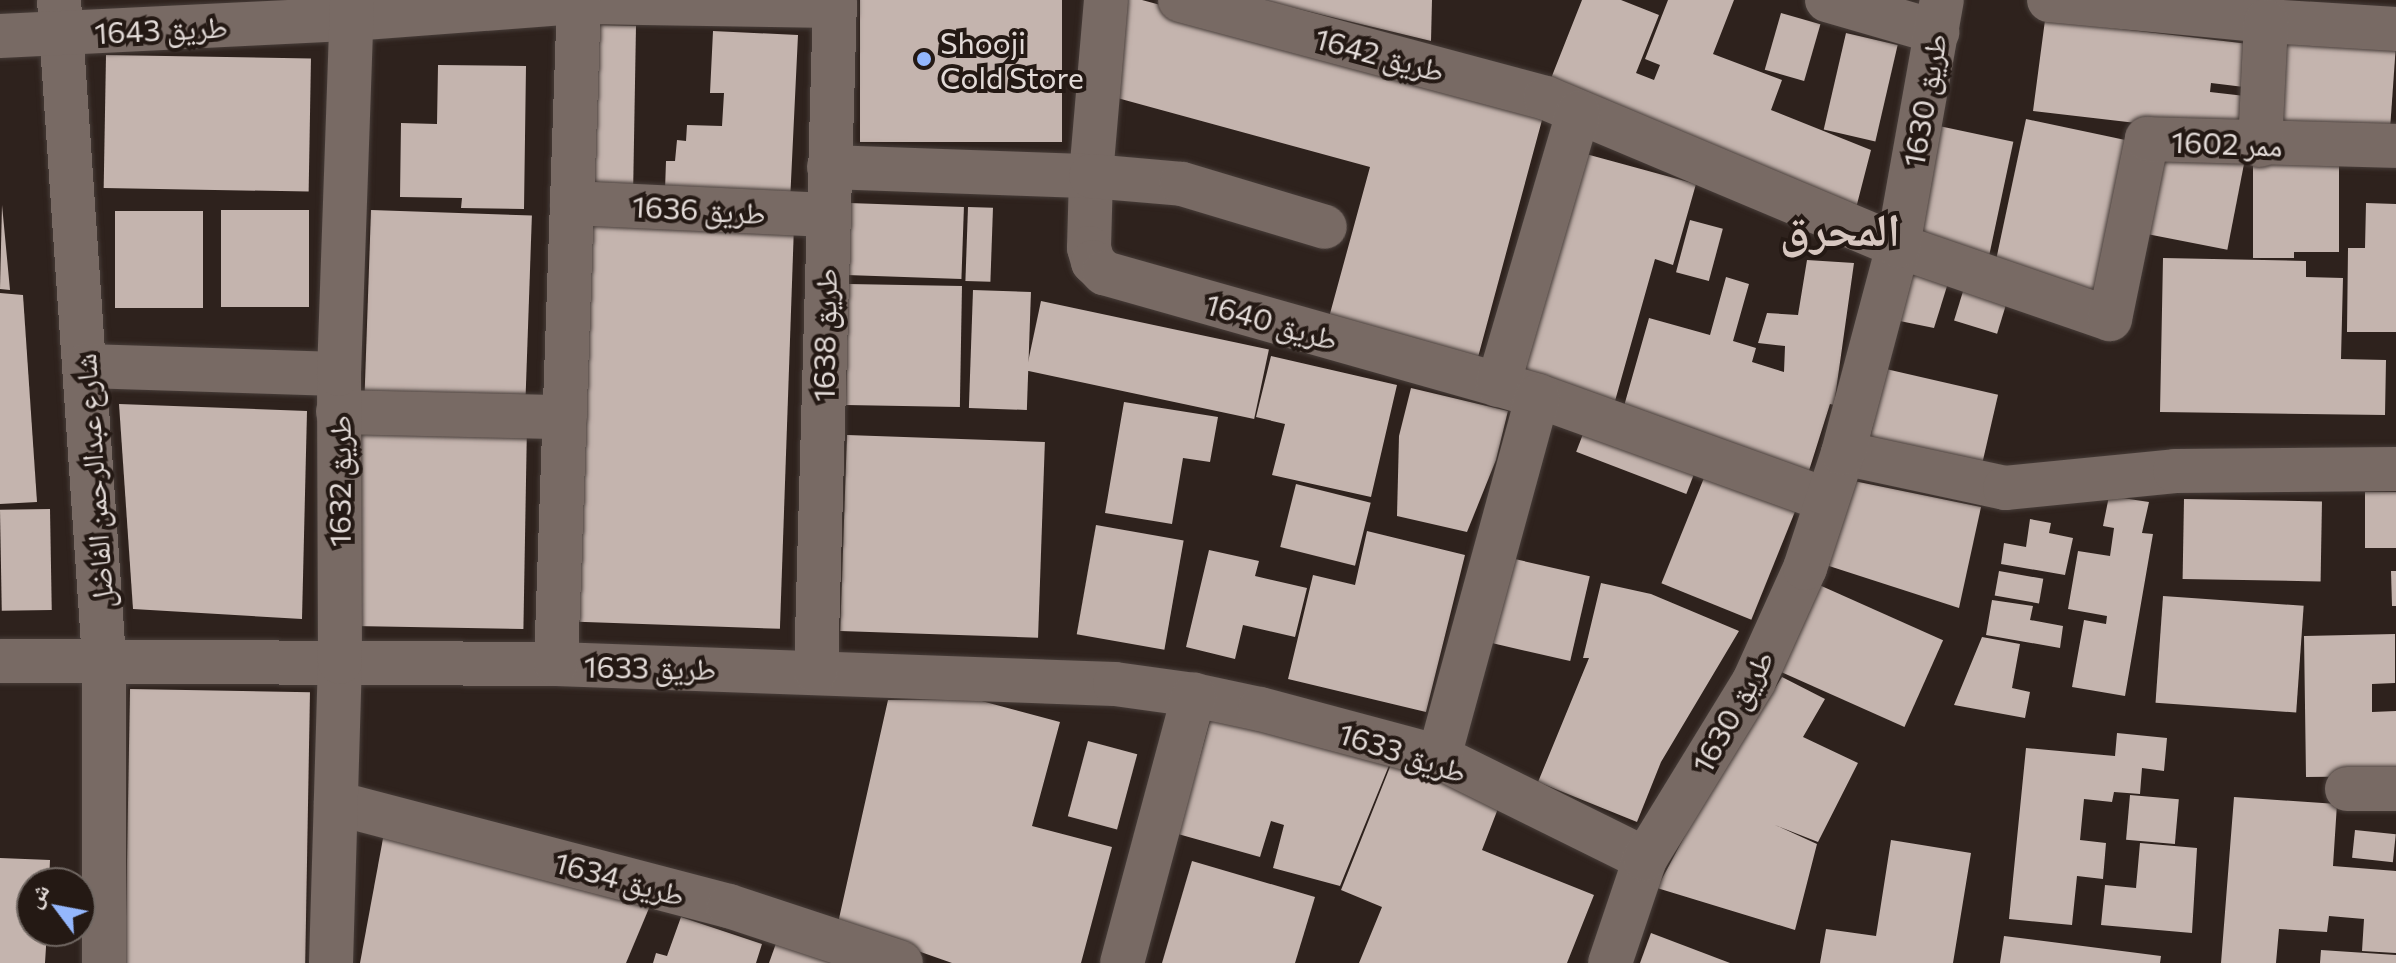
<!DOCTYPE html>
<html>
<head>
<meta charset="utf-8">
<style>
  body { margin:0 }
  #map { position:relative; width:2396px; height:963px; overflow:hidden; background:#2e221d; font-family:Commissioner,"Noto Naskh Arabic",sans-serif }
  div>[style] { position:absolute }
  .building>* { inset:0; background:#c4b4ae; transform-origin:0 0 }
  .roads { filter:drop-shadow(0 0 2px #473d39) drop-shadow(0 0 2px #473d39) }
  .minor>* { height:44px; margin:-22px; padding:0 22px; transform-origin:22px; border-radius:22px; background:#786a64 }
  .dots>* { width:22px; height:22px; translate:-50% -50%; box-sizing:border-box; border:4px solid #241914; border-radius:50% }
  span { translate:-50% -50%; white-space:nowrap; text-align:center; line-height:1.15; -webkit-text-stroke:8px #241914; paint-order:stroke }
  .street-label { font-size:30px; color:#e3dbd8 }
  .poi-label { font-size:30px; color:#e3dbd8 }
  .left { translate:0 -50%; text-align:left }
  .town-label { font-size:46px; color:#d7c7c0; font-weight:700 }
  .north { position:absolute; left:16px; top:867px; width:80px; height:80px; box-sizing:border-box; background:#241914; border:2px solid #706762; border-radius:50%; rotate:302deg; font-size:22px; font-weight:700; line-height:32px; text-align:center; color:#e3dbd8 }
  .north::after { content:''; display:block; margin:auto; width:28px; height:36px; background:#94b7fd; clip-path:polygon(50% 0,100% 100%,50% 72%,0 100%) }
</style>
</head>
<body>
<div id="map">
  <div class="building">
    <div style="left:860px;top:0;width:202px;height:142px"></div>
    <div style="clip-path:polygon(1124px 0,1142px 0,1545px 109px,1477px 361px,1328px 321px,1370px 167px,1110px 96px)"></div>
    <div style="clip-path:polygon(1432px 0,1431px 41px,1265px 1px,1266px 0)"></div>
    <div style="clip-path:polygon(1582px 0,1621px 0,1659px 15px,1636px 73px,1654px 80px,1660px 65px,1645px 59px,1668px 0,1734px 0,1713px 54px,1782px 80px,1771px 110px,1871px 150px,1855px 212px,1548px 86px)"></div>
    <div style="left:1781px;top:13px;width:41px;height:59px;rotate:16deg"></div>
    <div style="clip-path:polygon(2045px 20px,2249px 44px,2244px 87px,2211px 83px,2210px 92px,2245px 96px,2242px 129px,2205px 131px,2033px 111px)"></div>
    <div style="left:595px;top:25px;width:41px;height:163px;rotate:1deg"></div>
    <div style="clip-path:polygon(713px 31px,798px 35px,790px 202px,665px 190px,666px 161px,675px 161px,677px 140px,686px 141px,687px 125px,722px 126px,724px 93px,710px 93px)"></div>
    <div style="left:1846px;top:33px;width:53px;height:99px;rotate:13deg"></div>
    <div style="left:2280px;top:40px;width:116px;height:89px;rotate:4deg"></div>
    <div style="left:106px;top:55px;width:205px;height:133px;rotate:1deg"></div>
    <div style="clip-path:polygon(438px 65px,526px 66px,524px 209px,461px 208px,462px 198px,400px 197px,401px 123px,437px 124px)"></div>
    <div style="left:2026px;top:119px;width:104px;height:153px;rotate:12deg"></div>
    <div style="left:1939px;top:126px;width:76px;height:119px;rotate:12deg"></div>
    <div style="left:2155px;top:145px;width:91px;height:89px;rotate:11deg"></div>
    <div style="clip-path:polygon(1586px 154px,1696px 184px,1673px 265px,1655px 259px,1615px 401px,1523px 375px)"></div>
    <div style="clip-path:polygon(2339px 163px,2339px 252px,2294px 252px,2294px 258px,2253px 258px,2253px 164px)"></div>
    <div style="left:849px;top:203px;width:115px;height:72px;rotate:2deg"></div>
    <div style="clip-path:polygon(2366px 203px,2396px 204px,2396px 332px,2347px 332px,2348px 248px,2365px 248px)"></div>
    <div style="clip-path:polygon(2px 205px,10px 290px,0 289px)"></div>
    <div style="left:968px;top:207px;width:25px;height:74px;rotate:2deg"></div>
    <div style="left:309px;top:210px;width:97px;height:88px;rotate:90deg"></div>
    <div style="left:371px;top:210px;width:161px;height:187px;rotate:2deg"></div>
    <div style="left:203px;top:211px;width:97px;height:88px;rotate:90deg"></div>
    <div style="left:1690px;top:220px;width:34px;height:54px;rotate:15deg"></div>
    <div style="left:592px;top:222px;width:202px;height:400px;rotate:2deg"></div>
    <div style="clip-path:polygon(2163px 258px,2306px 261px,2306px 277px,2343px 278px,2341px 359px,2386px 360px,2385px 415px,2160px 412px)"></div>
    <div style="clip-path:polygon(1807px 260px,1854px 263px,1834px 405px,1830px 404px,1807px 477px,1624px 406px,1649px 318px,1710px 335px,1726px 277px,1749px 284px,1733px 341px,1756px 348px,1752px 362px,1784px 372px,1785px 346px,1758px 343px,1767px 313px,1798px 315px)"></div>
    <div style="clip-path:polygon(1904px 264px,1948px 283px,1934px 328px,1890px 319px)"></div>
    <div style="left:848px;top:284px;width:114px;height:121px;rotate:1deg"></div>
    <div style="left:1964px;top:288px;width:45px;height:34px;rotate:17deg"></div>
    <div style="left:973px;top:290px;width:58px;height:118px;rotate:2deg"></div>
    <div style="clip-path:polygon(0 293px,23px 295px,37px 502px,0 504px)"></div>
    <div style="left:1041px;top:301px;width:233px;height:71px;rotate:12deg"></div>
    <div style="clip-path:polygon(1271px 356px,1397px 385px,1371px 497px,1272px 475px,1285px 424px,1256px 417px)"></div>
    <div style="left:1886px;top:369px;width:115px;height:75px;rotate:13deg"></div>
    <div style="clip-path:polygon(1411px 388px,1508px 411px,1496px 460px,1467px 532px,1397px 516px,1399px 436px)"></div>
    <div style="clip-path:polygon(1124px 402px,1218px 417px,1210px 462px,1183px 458px,1172px 524px,1105px 513px)"></div>
    <div style="clip-path:polygon(119px 404px,307px 411px,302px 619px,133px 609px)"></div>
    <div style="left:1588px;top:421px;width:118px;height:33px;rotate:21deg"></div>
    <div style="left:357px;top:422px;width:170px;height:204px;rotate:1deg"></div>
    <div style="left:847px;top:435px;width:198px;height:196px;rotate:2deg"></div>
    <div style="left:1706px;top:473px;width:97px;height:119px;rotate:22deg"></div>
    <div style="clip-path:polygon(1849px 480px,1981px 507px,1959px 608px,1829px 566px)"></div>
    <div style="left:1296px;top:484px;width:77px;height:65px;rotate:14deg"></div>
    <div style="left:2396px;top:492px;width:56px;height:31px;rotate:90deg"></div>
    <div style="clip-path:polygon(2109px 496px,2149px 502px,2142px 533px,2153px 534px,2125px 696px,2072px 687px,2084px 620px,2106px 624px,2107px 616px,2068px 609px,2078px 551px,2110px 556px,2114px 528px,2103px 526px)"></div>
    <div style="left:2184px;top:499px;width:138px;height:80px;rotate:1deg"></div>
    <div style="left:50px;top:509px;width:101px;height:50px;rotate:89deg"></div>
    <div style="clip-path:polygon(2030px 519px,2051px 523px,2049px 533px,2073px 538px,2065px 575px,2001px 564px,2004px 543px,2026px 547px)"></div>
    <div style="left:1096px;top:525px;width:89px;height:111px;rotate:10deg"></div>
    <div style="clip-path:polygon(1367px 531px,1465px 555px,1426px 712px,1288px 679px,1313px 575px,1355px 585px)"></div>
    <div style="clip-path:polygon(1209px 550px,1259px 561px,1255px 576px,1307px 588px,1295px 637px,1243px 625px,1235px 659px,1186px 647px)"></div>
    <div style="left:1506px;top:557px;width:86px;height:87px;rotate:13deg"></div>
    <div style="left:1999px;top:571px;width:45px;height:25px;rotate:10deg"></div>
    <div style="clip-path:polygon(2391px 571px,2396px 571px,2396px 606px,2392px 606px)"></div>
    <div style="clip-path:polygon(1601px 583px,1651px 594px,1739px 631px,1661px 762px,1637px 822px,1538px 782px,1589px 658px,1583px 658px)"></div>
    <div style="left:1817px;top:584px;width:138px;height:95px;rotate:24deg"></div>
    <div style="left:2163px;top:596px;width:141px;height:107px;rotate:4deg"></div>
    <div style="clip-path:polygon(1992px 600px,2033px 606px,2030px 620px,2063px 626px,2060px 648px,1986px 635px)"></div>
    <div style="clip-path:polygon(2395px 634px,2395px 683px,2372px 684px,2372px 712px,2396px 711px,2396px 776px,2306px 777px,2304px 636px)"></div>
    <div style="clip-path:polygon(1982px 637px,2020px 644px,2012px 688px,2030px 692px,2025px 718px,1954px 705px)"></div>
    <div style="clip-path:polygon(1782px 677px,1825px 699px,1803px 737px,1858px 763px,1818px 842px,1775px 825px,1817px 844px,1795px 930px,1657px 888px,1706px 796px)"></div>
    <div style="left:130px;top:689px;width:180px;height:274px;rotate:1deg"></div>
    <div style="clip-path:polygon(974px 699px,1060px 722px,1032px 826px,1112px 847px,1081px 963px,952px 963px,838px 923px,888px 700px)"></div>
    <div style="clip-path:polygon(1212px 714px,1390px 763px,1340px 886px,1273px 868px,1284px 825px,1271px 821px,1260px 857px,1178px 834px)"></div>
    <div style="clip-path:polygon(2117px 733px,2167px 738px,2164px 771px,2142px 768px,2140px 794px,2114px 792px,2112px 802px,2084px 799px,2080px 840px,2106px 843px,2103px 879px,2077px 876px,2072px 925px,2009px 919px,2026px 748px,2115px 756px)"></div>
    <div style="left:1088px;top:741px;width:51px;height:78px;rotate:15deg"></div>
    <div style="clip-path:polygon(1392px 762px,1499px 806px,1482px 850px,1594px 895px,1567px 963px,1359px 963px,1382px 907px,1341px 890px)"></div>
    <div style="left:2130px;top:795px;width:49px;height:45px;rotate:5deg"></div>
    <div style="clip-path:polygon(2234px 797px,2337px 804px,2333px 866px,2396px 871px,2396px 953px,2362px 951px,2364px 919px,2329px 916px,2327px 932px,2279px 929px,2276px 963px,2221px 963px)"></div>
    <div style="left:2355px;top:830px;width:41px;height:28px;rotate:6deg"></div>
    <div style="clip-path:polygon(384px 833px,652px 901px,626px 963px,360px 963px)"></div>
    <div style="clip-path:polygon(1891px 840px,1971px 853px,1953px 963px,1820px 963px,1826px 929px,1876px 936px)"></div>
    <div style="clip-path:polygon(2140px 843px,2197px 848px,2192px 933px,2101px 925px,2105px 885px,2136px 888px)"></div>
    <div style="clip-path:polygon(0 858px,50px 860px,49px 883px,32px 883px,32px 931px,47px 931px,45px 963px,0 963px)"></div>
    <div style="clip-path:polygon(1192px 861px,1315px 897px,1295px 963px,1162px 963px)"></div>
    <div style="clip-path:polygon(681px 917px,762px 944px,756px 963px,653px 963px,656px 953px,667px 956px)"></div>
    <div style="clip-path:polygon(1651px 933px,1730px 963px,1640px 963px)"></div>
    <div style="clip-path:polygon(779px 935px,857px 963px,769px 963px)"></div>
    <div style="clip-path:polygon(2004px 936px,2161px 956px,2160px 963px,2000px 963px)"></div>
    <div style="clip-path:polygon(2321px 950px,2396px 955px,2396px 963px,2320px 963px)"></div>
  </div>
  <div class="roads">
    <div class="minor">
      <div style="left:59px;top:0;width:661px;rotate:86.09deg"></div>
      <div style="left:104px;top:659px;width:304px;rotate:90deg"></div>
      <div style="left:1106px;top:0;width:177px;rotate:94.9deg"></div>
      <div style="left:1091px;top:176px;width:72px;rotate:91.6deg"></div>
      <div style="left:1089px;top:248px;width:15px;rotate:74deg"></div>
      <div style="left:1093px;top:262px;width:16px;rotate:45deg"></div>
      <div style="left:1104px;top:273px;width:451px;rotate:15.8deg"></div>
      <div style="left:1538px;top:396px;width:307px;rotate:19.8deg"></div>
      <div style="left:1180px;top:0;width:379px;rotate:15deg"></div>
      <div style="left:1546px;top:98px;width:382px;rotate:22.8deg"></div>
      <div style="left:1898px;top:246px;width:224px;rotate:19deg"></div>
      <div style="left:2110px;top:319px;width:184px;rotate:-78.4deg"></div>
      <div style="left:2147px;top:139px;width:249px;rotate:1.6deg"></div>
      <div style="left:1827px;top:0;width:115px;rotate:16.2deg"></div>
      <div style="left:2049px;top:0;width:218px;rotate:5.5deg"></div>
      <div style="left:2266px;top:21px;width:130px;rotate:3.5deg"></div>
      <div style="left:0;top:36px;width:351px;rotate:-2.8deg"></div>
      <div style="left:351px;top:19px;width:229px;rotate:-4.3deg"></div>
      <div style="left:579px;top:2px;width:255px;rotate:0.9deg"></div>
      <div style="left:2260px;top:145px;width:124px;rotate:-87.2deg"></div>
      <div style="left:829px;top:167px;width:262px;rotate:2deg"></div>
      <div style="left:1091px;top:176px;width:91px;rotate:5deg"></div>
      <div style="left:1182px;top:184px;width:149px;rotate:16.7deg"></div>
      <div style="left:572px;top:203px;width:255px;rotate:2.7deg"></div>
      <div style="left:85px;top:366px;width:254px;rotate:1.8deg"></div>
      <div style="left:1498px;top:385px;width:284px;rotate:-73.6deg"></div>
      <div style="left:338px;top:412px;width:227px;rotate:1.3deg"></div>
      <div style="left:1843px;top:453px;width:166px;rotate:12.2deg"></div>
      <div style="left:2005px;top:488px;width:171px;rotate:-5.7deg"></div>
      <div style="left:2175px;top:471px;width:221px;rotate:-0.5deg"></div>
      <div style="left:0;top:661px;width:556px;rotate:0.31deg"></div>
      <div style="left:556px;top:664px;width:559px;rotate:2.05deg"></div>
      <div style="left:1115px;top:684px;width:80px;rotate:7.9deg"></div>
      <div style="left:1194px;top:695px;width:67px;rotate:12deg"></div>
      <div style="left:1260px;top:709px;width:185px;rotate:15deg"></div>
      <div style="left:1439px;top:757px;width:230px;rotate:26.3deg"></div>
      <div style="left:556px;top:664px;width:664px;rotate:-88.02deg"></div>
      <div style="left:816px;top:671px;width:671px;rotate:-88.38deg"></div>
      <div style="left:1439px;top:757px;width:374px;rotate:-74.7deg"></div>
      <div style="left:2347px;top:789px;width:49px"></div>
      <div style="left:336px;top:803px;width:406px;rotate:14.7deg"></div>
      <div style="left:729px;top:906px;width:181px;rotate:18.3deg"></div>
      <div style="left:331px;top:963px;width:301px;rotate:-88.3deg"></div>
      <div style="left:340px;top:662px;width:288px;rotate:-90.2deg"></div>
      <div style="left:339px;top:374px;width:374px;rotate:-88deg"></div>
      <div style="left:1122px;top:963px;width:278px;rotate:-75deg"></div>
      <div style="left:1610px;top:963px;width:110px;rotate:-71.4deg"></div>
      <div style="left:1645px;top:859px;width:209px;rotate:-58.5deg"></div>
      <div style="left:1754px;top:681px;width:124px;rotate:-65.7deg"></div>
      <div style="left:1805px;top:568px;width:121px;rotate:-71.7deg"></div>
      <div style="left:1843px;top:453px;width:214px;rotate:-75.1deg"></div>
      <div style="left:1898px;top:246px;width:250px;rotate:-79.9deg"></div>
    </div>
  </div>
  <div class="dots">
    <div style="left:924px;top:59px;background:#94b7fd"></div>
  </div>
  <div class="street-label">
    <span style="left:161px;top:29px;rotate:-3deg">طريق 1643</span>
    <span style="left:1380px;top:54px;rotate:15deg">طريق 1642</span>
    <span style="left:1924px;top:100px;rotate:-80deg">طريق 1630</span>
    <span style="left:2227px;top:143px;rotate:2deg">ممر 1602</span>
    <span style="left:699px;top:209px;rotate:3deg">طريق 1636</span>
    <span style="left:1272px;top:321px;rotate:16deg">طريق 1640</span>
    <span style="left:824px;top:335px;rotate:-89deg">طريق 1638</span>
    <span style="left:93px;top:481px;rotate:-94deg">شارع عبدالرحمن الفاضل</span>
    <span style="left:339px;top:481px;rotate:-90deg">طريق 1632</span>
    <span style="left:650px;top:667px;rotate:1deg">طريق 1633</span>
    <span style="left:1732px;top:711px;rotate:-61deg">طريق 1630</span>
    <span style="left:1403px;top:752px;rotate:18deg">طريق 1633</span>
    <span style="left:620px;top:878px;rotate:15deg">طريق 1634</span>
  </div>
  <div class="poi-label">
    <span class="left" style="left:940px;top:59px">Shooji<br>Cold Store</span>
  </div>
  <div class="town-label">
    <span style="left:1840px;top:227px">المحرق</span>
  </div>
  <div class="north">ش</div>
</div>
</body>
</html>
